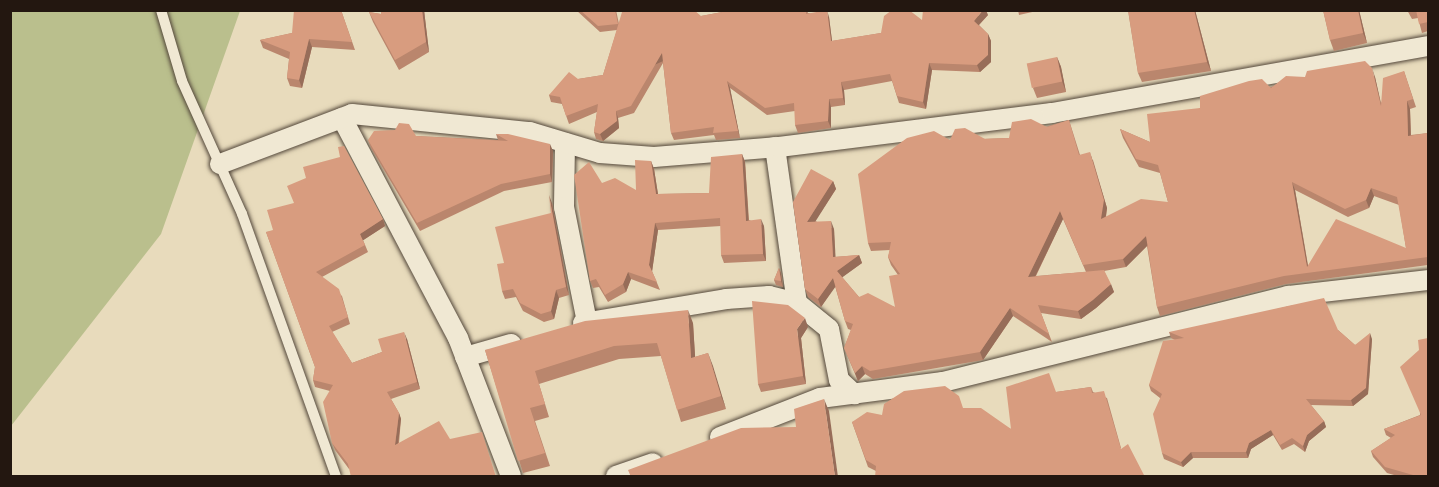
<!DOCTYPE html>
<html>
<head>
<meta charset="utf-8">
<style>
  body { margin:0 }
  #map { position:relative; width:1439px; height:487px; overflow:hidden; background:#e8dbbc; font-family:"Libre Caslon Text",serif }
  div>[style] { position:absolute }
  .green>* { inset:0; background:#babf8d }
  .roads { filter:drop-shadow(0 0 2px #54483b) drop-shadow(0 0 2px #54483b) }
  .lane>* { height:10px; margin:-5px; padding:0 5px; transform-origin:5px; border-radius:5px; background:#f0e8d3 }
  .street>* { height:20px; margin:-10px; padding:0 10px; transform-origin:10px; border-radius:10px; background:#f0e8d3 }
  .wall>* { inset:0; background:#ba866d }
  .shaded-wall>* { inset:0; background:#976d59; transform-origin:0 0 }
  .building>* { inset:0; background:#d89c7f; transform-origin:0 0 }
  span { translate:-50% -50%; white-space:nowrap; text-align:center; line-height:1.15; -webkit-text-stroke:5px #f0e8d3; paint-order:stroke }
  .frame { position:absolute; inset:0; border:12px solid #231710; pointer-events:none }
</style>
</head>
<body>
<div id="map">
  <div class="green">
    <div style="clip-path:polygon(11px 11px,240px 11px,161px 234px,11px 426px)"></div>
  </div>
  <div class="roads">
    <div class="lane">
      <div style="left:161px;top:10px;width:74px;rotate:73.5deg"></div>
      <div style="left:182px;top:81px;width:146px;rotate:65.7deg"></div>
      <div style="left:242px;top:214px;width:278px;rotate:70.3deg"></div>
    </div>
    <div class="street">
      <div style="left:342px;top:118px;width:249px;rotate:62.2deg"></div>
      <div style="left:458px;top:338px;width:148px;rotate:69deg"></div>
      <div style="left:565px;top:143px;width:64px;rotate:90.9deg"></div>
      <div style="left:564px;top:207px;width:117px;rotate:78.7deg"></div>
      <div style="left:775px;top:147px;width:158px;rotate:82deg"></div>
      <div style="left:220px;top:164px;width:141px;rotate:-20.7deg"></div>
      <div style="left:352px;top:114px;width:179px;rotate:5.8deg"></div>
      <div style="left:530px;top:132px;width:73px;rotate:16.7deg"></div>
      <div style="left:600px;top:153px;width:54px;rotate:4.2deg"></div>
      <div style="left:654px;top:157px;width:125px;rotate:-4.6deg"></div>
      <div style="left:779px;top:147px;width:275px;rotate:-7.1deg"></div>
      <div style="left:1052px;top:113px;width:382px;rotate:-10.1deg"></div>
      <div style="left:583px;top:323px;width:145px;rotate:-9.5deg"></div>
      <div style="left:726px;top:299px;width:43px;rotate:-4deg"></div>
      <div style="left:769px;top:296px;width:29px;rotate:14deg"></div>
      <div style="left:797px;top:303px;width:41px;rotate:39.1deg"></div>
      <div style="left:829px;top:329px;width:52px;rotate:78.9deg"></div>
      <div style="left:839px;top:380px;width:21px;rotate:43deg"></div>
      <div style="left:465px;top:357px;width:48px;rotate:-15.8deg"></div>
      <div style="left:720px;top:437px;width:107px;rotate:-21.3deg"></div>
      <div style="left:820px;top:398px;width:124px;rotate:-7.4deg"></div>
      <div style="left:943px;top:382px;width:356px;rotate:-14deg"></div>
      <div style="left:1288px;top:296px;width:141px;rotate:-6.5deg"></div>
      <div style="left:616px;top:476px;width:39px;rotate:-19deg"></div>
    </div>
  </div>
  <div class="wall">
    <div style="clip-path:polygon(341px 10px,355px 50px,312px 47px,302px 88px,290px 86px,287px 78px,289px 59px,263px 48px,260px 40px,292px 33px)"></div>
    <div style="clip-path:polygon(424px 10px,429px 52px,399px 70px,373px 22px,369px 12px,381px 14px)"></div>
    <div style="clip-path:polygon(576px 10px,616px 10px,619px 24px,701px 16px,733px 10px,807px 10px,808px 13px,829px 17px,832px 41px,881px 33px,922px 20px,988px 15px,979px 25px,988px 34px,991px 41px,991px 62px,980px 72px,932px 70px,926px 109px,899px 103px,892px 81px,844px 90px,845px 105px,831px 107px,831px 128px,798px 133px,795px 125px,795px 111px,767px 115px,730px 88px,740px 138px,716px 140px,714px 135px,674px 140px,671px 133px,663px 63px,634px 113px,618px 118px,619px 128px,603px 141px,596px 139px,594px 132px,597px 112px,569px 124px,562px 104px,551px 102px,549px 95px,578px 79px,603px 75px,617px 30px,600px 32px)"></div>
    <div style="clip-path:polygon(1018px 10px,1041px 10px,1019px 15px)"></div>
    <div style="clip-path:polygon(1128px 10px,1195px 10px,1211px 71px,1142px 82px,1138px 73px)"></div>
    <div style="clip-path:polygon(1323px 10px,1359px 10px,1367px 43px,1334px 51px,1330px 40px)"></div>
    <div style="clip-path:polygon(1407px 10px,1428px 10px,1428px 31px,1422px 33px,1418px 18px,1412px 19px)"></div>
    <div style="clip-path:polygon(1057px 57px,1061px 67px,1066px 92px,1037px 98px,1033px 88px)"></div>
    <div style="clip-path:polygon(evenodd,1404px 71px,1416px 107px,1410px 109px,1411px 135px,1428px 133px,1428px 265px,1286px 284px,1160px 316px,1157px 307px,1147px 246px,1126px 267px,1104px 271px,1114px 292px,1096px 308px,1081px 319px,1041px 313px,1052px 342px,1013px 316px,983px 360px,873px 379px,865px 374px,858px 381px,844px 348px,851px 330px,848px 329px,845px 321px,835px 286px,821px 307px,808px 297px,805px 289px,793px 202px,833px 181px,836px 189px,815px 221px,834px 229px,835px 257px,859px 255px,862px 263px,842px 277px,859px 297px,895px 307px,898px 275px,891px 265px,888px 257px,890px 250px,871px 251px,868px 243px,950px 140px,1009px 138px,1069px 120px,1080px 155px,1093px 160px,1107px 208px,1106px 217px,1168px 202px,1160px 173px,1139px 167px,1123px 138px,1120px 129px,1150px 142px,1200px 108px,1305px 77px,1375px 77px,1381px 103px,1404px 71px,1295px 190px,1348px 217px,1369px 208px,1374px 196px,1399px 205px,1406px 248px,1308px 265px,1295px 190px,1404px 71px,1063px 219px,1086px 272px,1036px 276px,1063px 219px)"></div>
    <div style="clip-path:polygon(496px 134px,553px 151px,552px 182px,504px 191px,420px 231px,371px 148px,368px 140px,416px 136px,498px 140px)"></div>
    <div style="clip-path:polygon(742px 154px,745px 162px,749px 220px,764px 226px,766px 261px,724px 263px,721px 255px,721px 226px,658px 230px,652px 271px,660px 290px,631px 279px,626px 292px,608px 302px,599px 287px,593px 288px,590px 281px,651px 161px,654px 169px,658px 194px,709px 193px)"></div>
    <div style="clip-path:polygon(552px 203px,569px 295px,559px 298px,554px 319px,544px 322px,523px 311px,516px 297px,505px 299px,502px 291px,504px 263px,551px 213px)"></div>
    <div style="clip-path:polygon(383px 219px,385px 226px,363px 240px,368px 252px,322px 277px,342px 296px,350px 324px,332px 332px,352px 363px,382px 352px,407px 339px,420px 389px,391px 399px,399px 413px,401px 419px,399px 443px,349px 469px,335px 450px,332px 443px,330px 391px,315px 387px,313px 380px,315px 367px,266px 232px)"></div>
    <div style="clip-path:polygon(779px 268px,781px 273px,783px 287px,776px 285px,774px 280px)"></div>
    <div style="clip-path:polygon(693px 323px,695px 357px,708px 353px,726px 409px,681px 422px,661px 356px,619px 359px,539px 384px,549px 417px,535px 421px,550px 466px,523px 473px,485px 350px)"></div>
    <div style="clip-path:polygon(808px 327px,801px 338px,806px 384px,761px 392px,758px 384px)"></div>
    <div style="clip-path:polygon(1338px 330px,1355px 345px,1372px 339px,1368px 394px,1353px 406px,1311px 405px,1324px 421px,1326px 427px,1309px 441px,1305px 452px,1294px 444px,1282px 450px,1273px 435px,1251px 449px,1248px 458px,1193px 458px,1183px 467px,1164px 459px,1162px 453px,1160px 398px,1151px 391px,1149px 385px,1175px 340px,1171px 338px,1169px 332px)"></div>
    <div style="clip-path:polygon(1419px 350px,1428px 477px,1401px 477px,1387px 473px,1373px 457px,1371px 451px,1391px 438px,1386px 435px,1384px 429px,1420px 415px)"></div>
    <div style="clip-path:polygon(1091px 387px,1093px 392px,1107px 398px,1121px 448px,876px 471px,868px 467px,852px 422px,882px 415px,963px 408px,1011px 429px,1056px 392px)"></div>
  </div>
  <div class="shaded-wall">
    <div style="clip-path:polygon(422px 10px,424px 10px,429px 52px,426px 42px)"></div>
    <div style="clip-path:polygon(827px 10px,829px 17px,833px 49px,831px 41px)"></div>
    <div style="clip-path:polygon(983px 10px,986px 10px,988px 15px,976px 28px,974px 21px)"></div>
    <div style="clip-path:polygon(1194px 10px,1195px 10px,1211px 71px,1207px 62px)"></div>
    <div style="clip-path:polygon(1358px 10px,1359px 10px,1367px 43px,1363px 33px)"></div>
    <div style="clip-path:polygon(988px 34px,991px 41px,991px 62px,980px 72px,977px 65px)"></div>
    <div style="clip-path:polygon(309px 39px,312px 47px,302px 88px,299px 80px)"></div>
    <div style="left:662px;top:53px;width:8px;height:61px;rotate:67deg"></div>
    <div style="clip-path:polygon(1057px 57px,1061px 67px,1066px 92px,1062px 81px)"></div>
    <div style="clip-path:polygon(929px 63px,932px 70px,926px 109px,923px 102px)"></div>
    <div style="clip-path:polygon(1372px 68px,1375px 77px,1383px 114px,1381px 106px)"></div>
    <div style="clip-path:polygon(727px 81px,730px 88px,740px 138px,738px 131px)"></div>
    <div style="clip-path:polygon(841px 82px,844px 90px,845px 105px,843px 98px)"></div>
    <div style="clip-path:polygon(829px 99px,831px 107px,831px 128px,828px 121px)"></div>
    <div style="clip-path:polygon(1407px 101px,1410px 109px,1411px 144px,1408px 136px)"></div>
    <div style="clip-path:polygon(616px 111px,618px 118px,619px 128px,603px 141px,600px 134px)"></div>
    <div style="clip-path:polygon(550px 144px,553px 151px,552px 182px,550px 174px)"></div>
    <div style="clip-path:polygon(1090px 152px,1107px 208px,1104px 228px,1101px 219px)"></div>
    <div style="clip-path:polygon(742px 154px,745px 162px,749px 228px,746px 221px)"></div>
    <div style="clip-path:polygon(651px 161px,654px 169px,659px 201px,656px 194px)"></div>
    <div style="clip-path:polygon(833px 181px,836px 189px,810px 230px,807px 222px)"></div>
    <div style="clip-path:polygon(1292px 182px,1295px 190px,1309px 273px,1307px 267px)"></div>
    <div style="clip-path:polygon(1371px 188px,1374px 196px,1369px 208px,1366px 200px)"></div>
    <div style="clip-path:polygon(549px 195px,552px 203px,569px 295px,566px 287px)"></div>
    <div style="clip-path:polygon(1060px 211px,1063px 219px,1031px 285px,1028px 277px)"></div>
    <div style="clip-path:polygon(383px 219px,385px 226px,362px 241px,360px 234px)"></div>
    <div style="clip-path:polygon(761px 219px,764px 226px,766px 261px,763px 254px)"></div>
    <div style="clip-path:polygon(831px 221px,834px 229px,836px 265px,833px 257px)"></div>
    <div style="clip-path:polygon(655px 223px,658px 230px,652px 272px,649px 265px)"></div>
    <div style="clip-path:polygon(1146px 236px,1149px 244px,1126px 267px,1123px 259px)"></div>
    <div style="clip-path:polygon(859px 255px,862px 263px,840px 279px,837px 271px)"></div>
    <div style="clip-path:polygon(779px 268px,781px 273px,783px 287px,781px 281px)"></div>
    <div style="clip-path:polygon(628px 272px,631px 279px,626px 292px,623px 284px)"></div>
    <div style="clip-path:polygon(833px 278px,836px 286px,821px 307px,818px 299px)"></div>
    <div style="clip-path:polygon(1111px 284px,1114px 292px,1096px 308px,1081px 319px,1078px 311px)"></div>
    <div style="clip-path:polygon(556px 290px,559px 298px,554px 319px,551px 311px)"></div>
    <div style="clip-path:polygon(1010px 308px,1013px 316px,983px 360px,980px 352px)"></div>
    <div style="clip-path:polygon(688px 310px,693px 323px,696px 371px,691px 358px)"></div>
    <div style="clip-path:polygon(805px 318px,808px 327px,801px 338px,806px 384px,803px 376px,797px 329px)"></div>
    <div style="clip-path:polygon(404px 332px,407px 339px,420px 389px,417px 382px)"></div>
    <div style="clip-path:polygon(1370px 333px,1372px 339px,1368px 394px,1353px 406px,1351px 400px)"></div>
    <div style="clip-path:polygon(708px 353px,713px 366px,726px 409px,721px 396px)"></div>
    <div style="clip-path:polygon(862px 366px,865px 374px,858px 381px,855px 373px)"></div>
    <div style="clip-path:polygon(824px 399px,829px 411px,838px 477px,835px 477px)"></div>
    <div style="clip-path:polygon(399px 413px,401px 419px,397px 452px,395px 445px)"></div>
    <div style="clip-path:polygon(1324px 421px,1326px 427px,1309px 441px,1305px 452px,1303px 446px,1307px 435px)"></div>
    <div style="clip-path:polygon(1271px 430px,1273px 435px,1251px 449px,1248px 458px,1246px 452px,1249px 443px)"></div>
    <div style="clip-path:polygon(1191px 452px,1193px 458px,1183px 467px,1181px 462px)"></div>
  </div>
  <div class="building">
    <div style="clip-path:polygon(294px 10px,341px 10px,352px 42px,309px 39px,299px 80px,287px 78px,290px 52px,260px 40px,292px 33px)"></div>
    <div style="clip-path:polygon(381px 10px,422px 10px,426px 42px,395px 60px,369px 12px,381px 14px)"></div>
    <div style="clip-path:polygon(580px 10px,615px 10px,618px 24px,598px 26px)"></div>
    <div style="clip-path:polygon(644px 10px,694px 10px,701px 16px,733px 10px,806px 10px,806px 14px,827px 10px,831px 41px,881px 33px,884px 16px,892px 10px,909px 10px,922px 20px,923px 10px,983px 10px,974px 21px,988px 34px,988px 55px,977px 65px,929px 63px,923px 102px,897px 96px,890px 74px,841px 82px,843px 98px,829px 99px,828px 121px,795px 125px,794px 103px,765px 108px,727px 81px,738px 131px,713px 133px,714px 127px,671px 133px,662px 53px,631px 106px,616px 111px,617px 121px,600px 134px,594px 132px,598px 104px,566px 116px,560px 97px,549px 95px,569px 72px,578px 79px,603px 75px,622px 12px)"></div>
    <div style="clip-path:polygon(1128px 10px,1194px 10px,1207px 62px,1138px 73px)"></div>
    <div style="clip-path:polygon(1323px 10px,1358px 10px,1363px 33px,1330px 40px)"></div>
    <div style="clip-path:polygon(1416px 10px,1428px 10px,1428px 22px,1419px 24px)"></div>
    <div style="left:1057px;top:57px;width:25px;height:31px;rotate:78deg"></div>
    <div style="clip-path:polygon(evenodd,1365px 61px,1372px 68px,1381px 106px,1383px 78px,1404px 71px,1413px 99px,1407px 101px,1408px 136px,1428px 133px,1428px 257px,1284px 276px,1157px 307px,1146px 236px,1123px 259px,1083px 265px,1060px 211px,1028px 277px,1104px 270px,1111px 284px,1093px 300px,1078px 311px,1038px 305px,1049px 334px,1010px 308px,980px 352px,870px 371px,862px 366px,855px 373px,844px 348px,853px 324px,845px 321px,833px 278px,818px 299px,805px 289px,793px 202px,811px 169px,833px 181px,807px 222px,831px 221px,833px 257px,859px 255px,837px 271px,859px 297px,868px 293px,895px 307px,889px 276px,900px 274px,888px 257px,891px 242px,868px 243px,858px 174px,907px 138px,934px 131px,950px 140px,955px 129px,965px 128px,985px 139px,1009px 138px,1012px 122px,1031px 119px,1047px 127px,1069px 120px,1079px 155px,1090px 152px,1104px 200px,1101px 219px,1141px 199px,1168px 202px,1158px 165px,1136px 159px,1120px 129px,1150px 142px,1147px 114px,1200px 108px,1200px 96px,1249px 81px,1262px 79px,1271px 88px,1286px 76px,1305px 77px,1307px 71px,1365px 61px,1292px 182px,1345px 209px,1366px 200px,1371px 188px,1397px 197px,1406px 248px,1336px 219px,1307px 267px,1292px 182px)"></div>
    <div style="clip-path:polygon(399px 123px,409px 124px,416px 136px,508px 141px,496px 134px,508px 134px,550px 144px,550px 174px,501px 184px,417px 223px,368px 140px,374px 131px,395px 130px)"></div>
    <div style="clip-path:polygon(344px 146px,383px 219px,360px 234px,365px 245px,316px 272px,339px 289px,348px 317px,329px 326px,352px 363px,382px 352px,378px 339px,404px 332px,417px 382px,387px 392px,399px 413px,395px 445px,439px 421px,450px 439px,482px 432px,496px 477px,351px 477px,348px 464px,332px 443px,323px 402px,333px 385px,313px 380px,315px 367px,266px 232px,273px 230px,267px 210px,294px 203px,287px 186px,306px 178px,303px 167px,340px 157px,338px 147px)"></div>
    <div style="clip-path:polygon(742px 154px,746px 221px,761px 219px,763px 254px,721px 255px,720px 218px,655px 223px,649px 265px,657px 282px,628px 272px,623px 284px,605px 295px,596px 279px,590px 281px,574px 175px,589px 162px,602px 183px,615px 178px,636px 190px,635px 160px,651px 161px,656px 194px,709px 193px,711px 157px)"></div>
    <div style="clip-path:polygon(549px 195px,566px 287px,556px 290px,551px 311px,541px 314px,520px 303px,513px 289px,502px 291px,497px 264px,504px 263px,495px 227px,551px 213px)"></div>
    <div style="clip-path:polygon(779px 268px,781px 281px,774px 280px)"></div>
    <div style="clip-path:polygon(1324px 298px,1338px 330px,1355px 345px,1370px 333px,1366px 388px,1351px 400px,1306px 399px,1324px 421px,1307px 435px,1303px 446px,1292px 438px,1280px 445px,1271px 430px,1249px 443px,1246px 452px,1191px 452px,1181px 462px,1162px 453px,1153px 414px,1162px 394px,1149px 385px,1163px 341px,1184px 338px,1169px 332px)"></div>
    <div style="clip-path:polygon(752px 301px,788px 305px,805px 318px,797px 329px,803px 376px,758px 384px)"></div>
    <div style="clip-path:polygon(688px 310px,691px 358px,708px 353px,721px 396px,677px 410px,657px 343px,614px 346px,535px 371px,545px 404px,530px 408px,545px 453px,518px 461px,485px 350px,585px 321px)"></div>
    <div style="clip-path:polygon(1428px 338px,1428px 477px,1420px 477px,1385px 467px,1371px 451px,1395px 435px,1384px 429px,1421px 415px,1400px 367px,1419px 350px,1418px 340px)"></div>
    <div style="clip-path:polygon(1049px 373px,1056px 392px,1091px 387px,1092px 393px,1104px 391px,1121px 449px,1128px 444px,1145px 477px,875px 477px,876px 466px,866px 460px,852px 422px,867px 412px,882px 415px,884px 404px,904px 391px,945px 386px,959px 396px,963px 408px,981px 408px,1011px 429px,1006px 387px)"></div>
    <div style="clip-path:polygon(824px 399px,835px 477px,631px 477px,628px 470px,741px 428px,796px 427px,794px 409px)"></div>
  </div>
  <div class="frame"></div>
</div>
</body>
</html>
